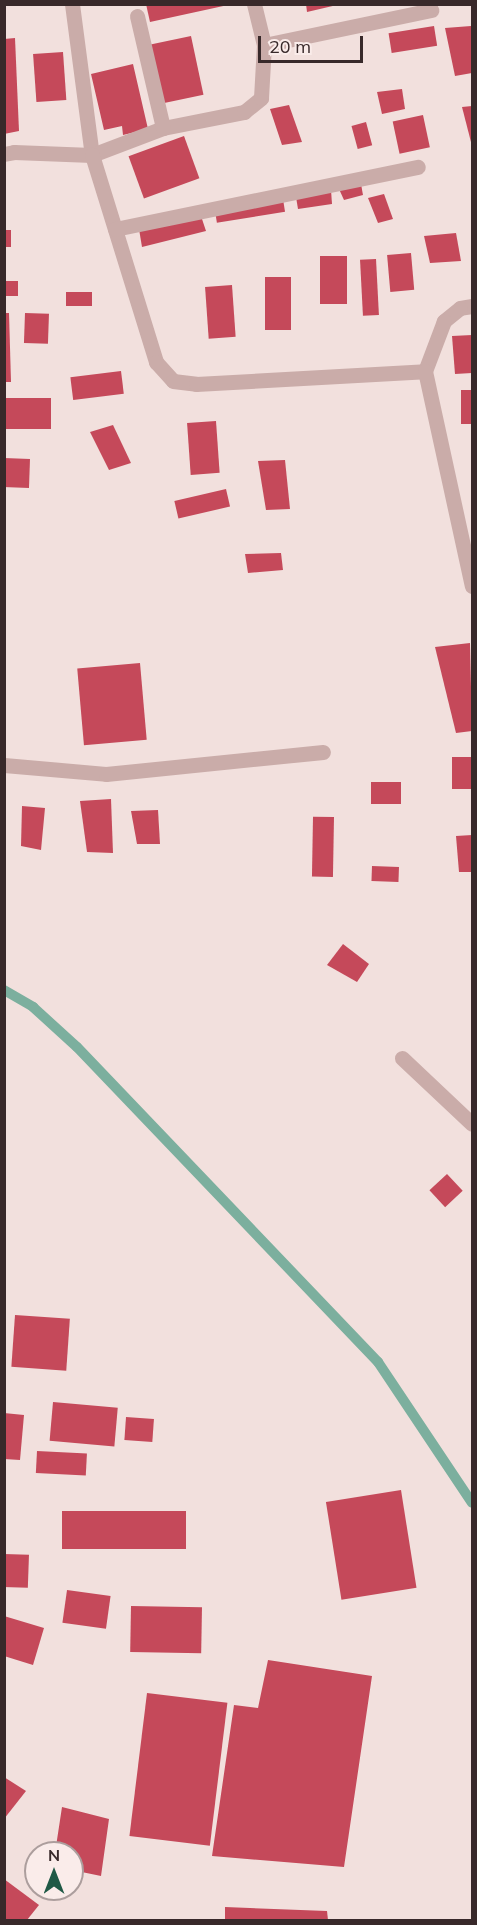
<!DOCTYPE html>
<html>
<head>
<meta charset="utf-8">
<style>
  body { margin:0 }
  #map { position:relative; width:477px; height:1925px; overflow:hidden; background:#f2e0dd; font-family:Mulish,sans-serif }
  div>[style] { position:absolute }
  .stream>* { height:10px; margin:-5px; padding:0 5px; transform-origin:5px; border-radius:5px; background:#7caf9e }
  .building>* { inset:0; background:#c5495a; transform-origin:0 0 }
  .service>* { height:15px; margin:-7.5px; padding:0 7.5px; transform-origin:7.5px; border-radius:7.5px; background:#caaca9 }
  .minor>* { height:15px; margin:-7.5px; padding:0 7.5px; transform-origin:7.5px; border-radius:7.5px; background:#caaca9 }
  span { translate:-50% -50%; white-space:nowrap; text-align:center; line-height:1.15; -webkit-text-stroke:6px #faecea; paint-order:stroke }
  .frame { position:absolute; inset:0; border:6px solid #38292a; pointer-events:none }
  .north { position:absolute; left:24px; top:1841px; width:60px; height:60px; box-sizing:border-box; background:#faecea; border:2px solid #ac9e9d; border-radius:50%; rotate:0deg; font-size:16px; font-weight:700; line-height:24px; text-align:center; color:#38292a }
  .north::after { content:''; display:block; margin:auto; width:21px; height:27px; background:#1f5946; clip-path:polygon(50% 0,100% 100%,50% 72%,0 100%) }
  .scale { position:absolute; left:258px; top:36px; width:105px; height:27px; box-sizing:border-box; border:3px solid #38292a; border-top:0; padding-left:8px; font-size:18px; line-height:21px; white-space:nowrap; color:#38292a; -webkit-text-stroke:4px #faecea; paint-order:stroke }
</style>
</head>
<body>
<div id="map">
  <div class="stream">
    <div style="left:4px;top:990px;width:34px;rotate:30deg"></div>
    <div style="left:33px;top:1007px;width:59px;rotate:42.3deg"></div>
    <div style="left:77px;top:1047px;width:436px;rotate:46.3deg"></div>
    <div style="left:378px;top:1362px;width:169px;rotate:56.3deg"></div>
  </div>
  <div class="building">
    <div style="clip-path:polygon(146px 4px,228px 4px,228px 5px,150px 22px)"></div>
    <div style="clip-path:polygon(306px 4px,337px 4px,337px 5px,307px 12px)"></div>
    <div style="left:434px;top:26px;width:20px;height:46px;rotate:81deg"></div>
    <div style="clip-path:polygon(471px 26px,472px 73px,455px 76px,445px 28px)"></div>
    <div style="left:191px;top:36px;width:60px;height:45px;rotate:78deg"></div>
    <div style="clip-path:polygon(15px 38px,19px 131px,4px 134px,4px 39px)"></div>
    <div style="left:63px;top:52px;width:48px;height:30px;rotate:86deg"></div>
    <div style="clip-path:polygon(133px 64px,148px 129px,123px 135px,122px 126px,104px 130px,91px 74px)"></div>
    <div style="clip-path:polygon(402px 89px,405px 109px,382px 114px,377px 92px)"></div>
    <div style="clip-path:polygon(289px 105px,302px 142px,282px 145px,270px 109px)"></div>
    <div style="clip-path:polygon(472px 106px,472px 146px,462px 107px)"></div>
    <div style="left:423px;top:115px;width:33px;height:31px;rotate:78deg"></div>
    <div style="left:366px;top:122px;width:24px;height:15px;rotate:75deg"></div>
    <div style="left:184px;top:136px;width:45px;height:59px;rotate:70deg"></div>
    <div style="clip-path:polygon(361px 184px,363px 195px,344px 200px,339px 189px)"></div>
    <div style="clip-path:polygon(331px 190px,332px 204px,298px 209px,296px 197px)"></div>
    <div style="clip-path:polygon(384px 194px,393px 219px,378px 223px,368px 198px)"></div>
    <div style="left:283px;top:199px;width:13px;height:69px;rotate:81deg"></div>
    <div style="clip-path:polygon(201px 216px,206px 231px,142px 247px,139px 229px)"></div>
    <div style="left:4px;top:230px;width:7px;height:17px"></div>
    <div style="clip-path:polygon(456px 233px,461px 261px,430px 263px,424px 236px)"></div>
    <div style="left:411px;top:253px;width:37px;height:24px;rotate:85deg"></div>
    <div style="left:320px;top:256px;width:27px;height:48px"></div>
    <div style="left:376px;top:259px;width:56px;height:16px;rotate:87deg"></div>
    <div style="left:265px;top:277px;width:26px;height:53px"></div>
    <div style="left:4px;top:281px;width:14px;height:15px"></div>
    <div style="left:232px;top:285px;width:52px;height:27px;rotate:86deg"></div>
    <div style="left:66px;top:292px;width:26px;height:14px"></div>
    <div style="clip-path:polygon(4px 313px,9px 313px,11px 382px,4px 382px)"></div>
    <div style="left:25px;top:313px;width:24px;height:30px;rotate:2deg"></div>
    <div style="clip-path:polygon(472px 335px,472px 373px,455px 374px,452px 336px)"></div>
    <div style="left:121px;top:371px;width:23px;height:51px;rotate:83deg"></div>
    <div style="left:472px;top:390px;width:34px;height:11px;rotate:90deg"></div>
    <div style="left:51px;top:398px;width:31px;height:47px;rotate:90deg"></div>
    <div style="left:216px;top:421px;width:52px;height:29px;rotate:86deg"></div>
    <div style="clip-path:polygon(113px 425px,131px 463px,109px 470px,90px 432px)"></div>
    <div style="left:30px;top:459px;width:29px;height:26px;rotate:92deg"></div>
    <div style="clip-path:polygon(285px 460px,290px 509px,266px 510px,258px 461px)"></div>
    <div style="left:226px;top:489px;width:18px;height:53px;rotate:77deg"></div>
    <div style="clip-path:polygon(281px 553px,283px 570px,248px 573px,245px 554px)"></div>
    <div style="clip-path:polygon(470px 643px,472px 731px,456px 733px,435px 647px)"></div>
    <div style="left:140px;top:663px;width:77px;height:63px;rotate:85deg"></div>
    <div style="left:452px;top:757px;width:20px;height:32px"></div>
    <div style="left:371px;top:782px;width:30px;height:22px"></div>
    <div style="clip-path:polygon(111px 799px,113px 853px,87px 852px,80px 801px)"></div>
    <div style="clip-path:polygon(22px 806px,45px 808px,41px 850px,21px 846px)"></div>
    <div style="clip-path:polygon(158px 810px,160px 844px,137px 844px,131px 811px)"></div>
    <div style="left:334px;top:817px;width:60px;height:21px;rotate:91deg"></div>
    <div style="clip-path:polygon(472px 835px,472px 872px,459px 872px,456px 836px)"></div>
    <div style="left:372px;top:866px;width:27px;height:15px;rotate:2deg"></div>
    <div style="clip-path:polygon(343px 944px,369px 964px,357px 982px,327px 965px)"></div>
    <div style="left:447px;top:1174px;width:23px;height:24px;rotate:47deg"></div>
    <div style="left:15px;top:1315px;width:55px;height:52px;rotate:4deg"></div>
    <div style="left:53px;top:1402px;width:65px;height:39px;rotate:5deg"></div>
    <div style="clip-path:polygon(4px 1413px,24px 1415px,20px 1460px,4px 1459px)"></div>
    <div style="left:126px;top:1417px;width:28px;height:23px;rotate:4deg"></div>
    <div style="left:37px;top:1451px;width:50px;height:22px;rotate:3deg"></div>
    <div style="left:401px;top:1490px;width:99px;height:76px;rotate:81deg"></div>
    <div style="left:62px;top:1511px;width:124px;height:38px"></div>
    <div style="left:4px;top:1554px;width:25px;height:33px;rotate:2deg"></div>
    <div style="left:67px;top:1590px;width:44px;height:33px;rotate:8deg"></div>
    <div style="left:131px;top:1606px;width:71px;height:46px;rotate:1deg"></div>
    <div style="clip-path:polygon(4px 1616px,44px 1628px,33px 1665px,4px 1656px)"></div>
    <div style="clip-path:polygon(268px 1660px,372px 1676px,344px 1867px,212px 1856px,234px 1705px,258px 1708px)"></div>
    <div style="left:147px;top:1693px;width:81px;height:144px;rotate:7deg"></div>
    <div style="clip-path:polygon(4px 1777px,26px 1791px,4px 1819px)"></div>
    <div style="clip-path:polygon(62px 1807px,109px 1819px,101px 1876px,72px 1870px,72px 1853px,55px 1853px)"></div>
    <div style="clip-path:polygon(4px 1879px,39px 1905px,27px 1920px,4px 1920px)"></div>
    <div style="clip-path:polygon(225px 1907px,327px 1911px,328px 1920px,225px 1920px)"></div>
  </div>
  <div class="service">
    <div style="left:264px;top:45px;width:171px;rotate:-11.8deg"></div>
  </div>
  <div class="minor">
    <div style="left:72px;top:4px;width:152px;rotate:82.5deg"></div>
    <div style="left:92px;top:155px;width:76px;rotate:-20.8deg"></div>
    <div style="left:163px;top:128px;width:83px;rotate:-11.2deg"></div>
    <div style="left:244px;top:112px;width:22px;rotate:-39deg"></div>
    <div style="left:261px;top:98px;width:53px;rotate:-86.8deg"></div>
    <div style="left:264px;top:45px;width:42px;rotate:-103.7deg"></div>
    <div style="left:137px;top:16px;width:115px;rotate:76.9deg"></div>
    <div style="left:4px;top:154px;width:10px;rotate:-11deg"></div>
    <div style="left:14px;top:152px;width:78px;rotate:2.2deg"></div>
    <div style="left:92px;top:155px;width:217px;rotate:72.8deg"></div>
    <div style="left:156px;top:362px;width:25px;rotate:48deg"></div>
    <div style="left:173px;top:381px;width:23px;rotate:7deg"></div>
    <div style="left:196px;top:384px;width:229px;rotate:-3.2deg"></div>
    <div style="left:115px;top:229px;width:309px;rotate:-11.6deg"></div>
    <div style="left:472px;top:306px;width:12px;rotate:171deg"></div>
    <div style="left:460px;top:308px;width:21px;rotate:141deg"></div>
    <div style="left:444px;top:321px;width:53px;rotate:110.8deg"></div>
    <div style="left:425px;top:371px;width:220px;rotate:77.7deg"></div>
    <div style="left:4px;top:765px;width:102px;rotate:5deg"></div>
    <div style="left:106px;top:774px;width:218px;rotate:-5.8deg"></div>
    <div style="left:402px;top:1058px;width:96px;rotate:43.3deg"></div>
  </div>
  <div class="frame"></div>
  <div class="north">N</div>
  <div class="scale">20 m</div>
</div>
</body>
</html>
